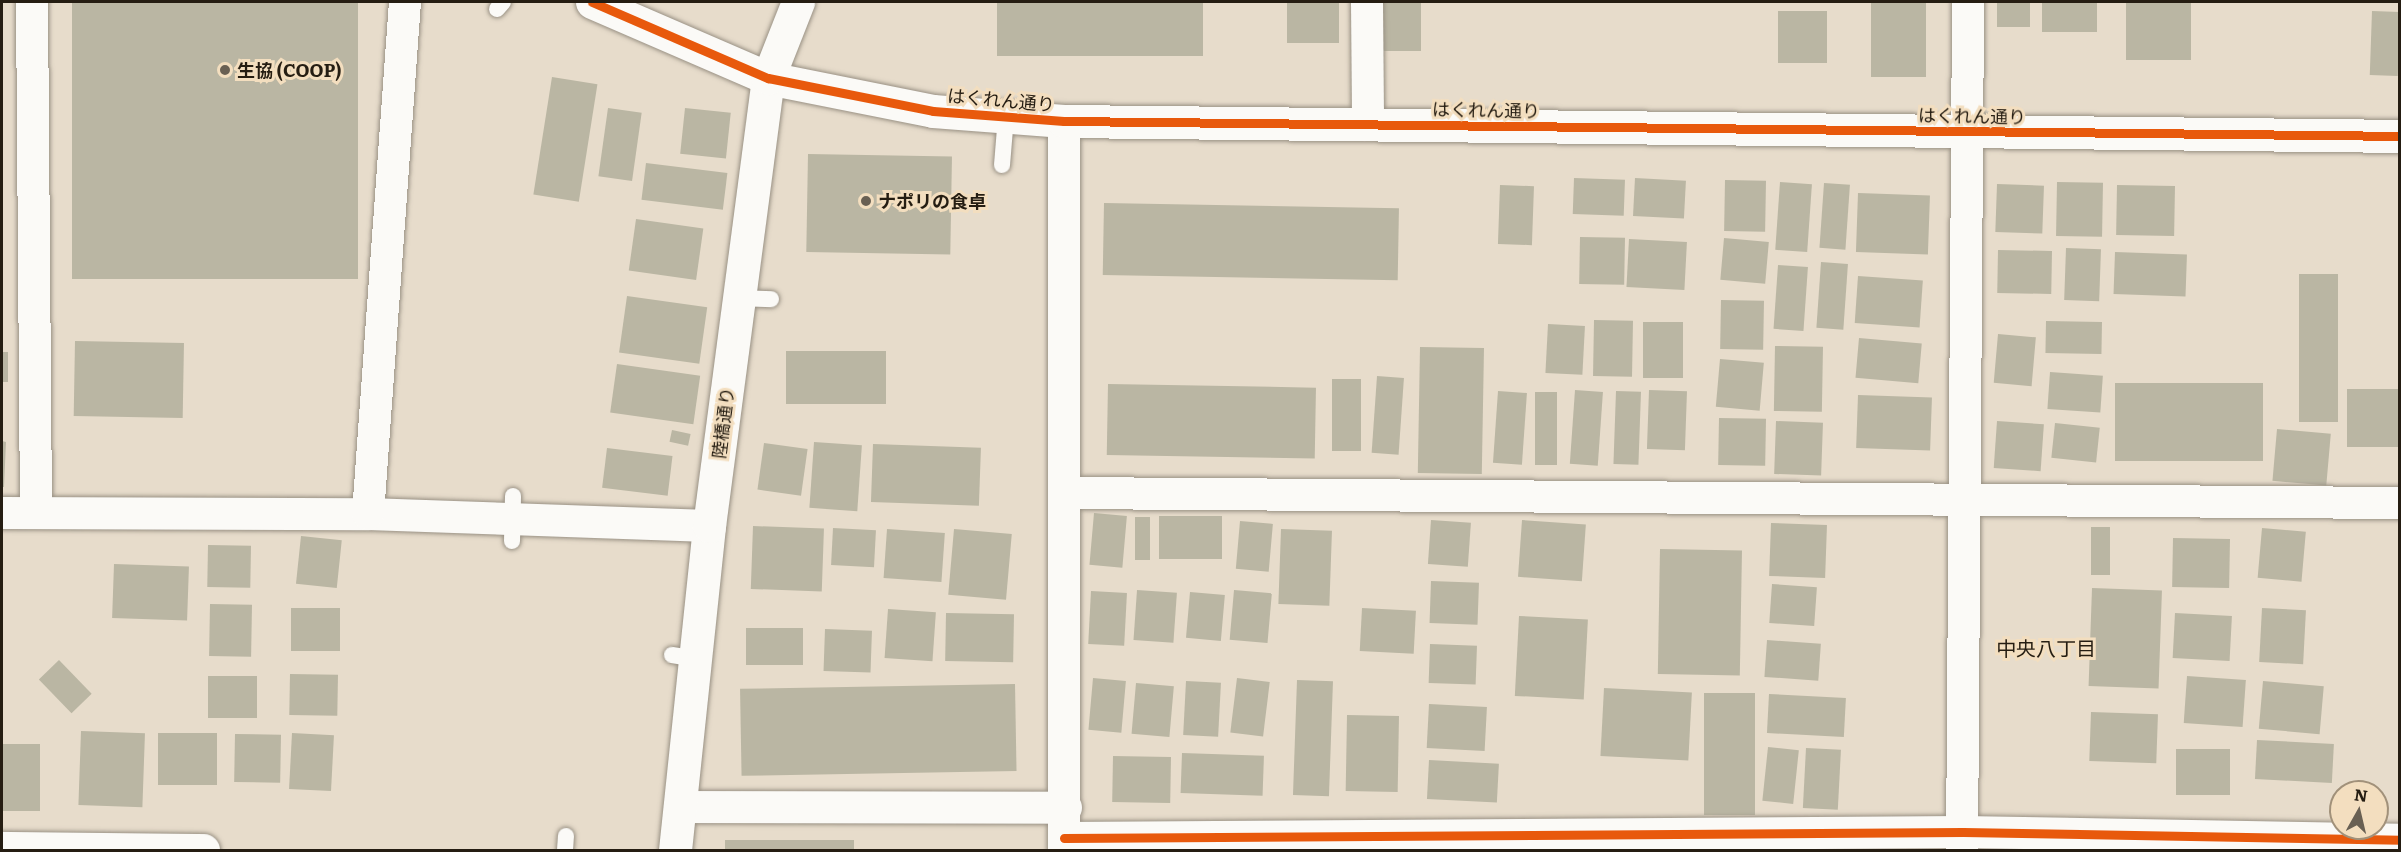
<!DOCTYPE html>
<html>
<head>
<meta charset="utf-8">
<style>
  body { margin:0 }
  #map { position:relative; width:2401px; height:852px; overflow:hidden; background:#e7dccb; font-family:Literata,"Noto Sans JP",serif }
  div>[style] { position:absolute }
  .building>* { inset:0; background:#bab6a3; transform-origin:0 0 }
  .roads { filter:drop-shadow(0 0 2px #999184) drop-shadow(0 0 2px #999184) }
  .service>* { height:16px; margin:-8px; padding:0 8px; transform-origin:8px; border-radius:8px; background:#fbfaf7 }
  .minor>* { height:32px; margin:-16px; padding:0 16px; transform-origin:16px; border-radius:16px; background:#fbfaf7 }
  .tertiary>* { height:33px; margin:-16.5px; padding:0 16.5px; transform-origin:16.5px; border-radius:16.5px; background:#fbfaf7 }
  .cycleway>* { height:9px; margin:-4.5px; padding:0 4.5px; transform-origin:4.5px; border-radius:4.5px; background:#e8590c }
  .dots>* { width:16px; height:16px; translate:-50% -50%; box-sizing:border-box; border:3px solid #f3debf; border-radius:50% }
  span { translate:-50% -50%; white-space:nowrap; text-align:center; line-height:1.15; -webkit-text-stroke:6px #f3debf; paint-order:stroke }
  .poi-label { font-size:18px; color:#251d12; font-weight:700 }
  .left { translate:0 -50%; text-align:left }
  .street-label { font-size:18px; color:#251d12 }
  .neighbourhood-label { font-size:20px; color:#251d12 }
  .frame { position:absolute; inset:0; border:3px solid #251d12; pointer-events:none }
  .north { position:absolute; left:2329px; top:780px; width:60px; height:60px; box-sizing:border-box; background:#f3debf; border:2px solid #a1917a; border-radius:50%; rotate:8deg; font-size:16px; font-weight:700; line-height:24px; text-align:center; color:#251d12 }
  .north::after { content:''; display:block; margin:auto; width:21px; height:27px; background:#696053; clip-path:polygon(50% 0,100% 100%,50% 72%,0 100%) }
</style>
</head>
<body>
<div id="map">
  <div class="building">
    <div style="left:72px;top:2px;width:286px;height:277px"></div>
    <div style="left:997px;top:2px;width:206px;height:54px"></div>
    <div style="left:1287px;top:2px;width:52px;height:41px"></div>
    <div style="left:1382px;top:2px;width:39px;height:49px"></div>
    <div style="left:1871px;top:2px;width:55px;height:75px"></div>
    <div style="left:1997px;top:2px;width:33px;height:25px"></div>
    <div style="left:2042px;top:2px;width:55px;height:30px"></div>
    <div style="left:2126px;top:2px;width:65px;height:58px"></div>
    <div style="left:1778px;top:11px;width:49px;height:52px"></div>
    <div style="left:2372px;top:11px;width:28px;height:64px;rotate:2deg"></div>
    <div style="left:552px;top:77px;width:46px;height:119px;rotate:9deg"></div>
    <div style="left:608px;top:108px;width:34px;height:69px;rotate:8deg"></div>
    <div style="left:685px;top:108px;width:46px;height:46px;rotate:6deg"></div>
    <div style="left:808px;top:154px;width:144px;height:98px;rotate:1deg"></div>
    <div style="left:646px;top:163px;width:82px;height:37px;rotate:7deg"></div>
    <div style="left:1574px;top:178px;width:51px;height:36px;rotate:2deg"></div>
    <div style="left:1635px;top:178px;width:51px;height:38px;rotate:3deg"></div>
    <div style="left:1725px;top:180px;width:41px;height:51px;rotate:1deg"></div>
    <div style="left:1780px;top:182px;width:32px;height:68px;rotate:4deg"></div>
    <div style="left:2057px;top:182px;width:46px;height:54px;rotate:1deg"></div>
    <div style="left:1824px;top:183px;width:26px;height:65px;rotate:4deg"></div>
    <div style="left:1997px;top:184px;width:47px;height:48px;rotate:2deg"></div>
    <div style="left:1500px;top:185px;width:34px;height:59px;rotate:2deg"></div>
    <div style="left:2117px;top:185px;width:58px;height:50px;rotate:1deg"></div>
    <div style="left:1858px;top:193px;width:72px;height:59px;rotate:2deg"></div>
    <div style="left:1104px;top:203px;width:295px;height:72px;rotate:1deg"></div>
    <div style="left:636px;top:219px;width:68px;height:52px;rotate:8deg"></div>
    <div style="left:1580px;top:237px;width:45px;height:47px;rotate:1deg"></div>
    <div style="left:1724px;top:238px;width:45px;height:42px;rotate:5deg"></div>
    <div style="left:1629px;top:239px;width:58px;height:48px;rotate:3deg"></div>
    <div style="left:2066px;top:248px;width:35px;height:52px;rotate:2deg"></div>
    <div style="left:1998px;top:250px;width:54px;height:43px;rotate:1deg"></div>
    <div style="left:2115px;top:252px;width:72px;height:42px;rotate:2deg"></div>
    <div style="left:1821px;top:262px;width:27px;height:66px;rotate:4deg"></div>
    <div style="left:1778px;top:265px;width:30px;height:64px;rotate:4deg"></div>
    <div style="left:2299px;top:274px;width:39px;height:148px"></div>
    <div style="left:1858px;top:276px;width:65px;height:47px;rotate:4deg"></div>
    <div style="left:627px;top:296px;width:81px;height:57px;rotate:8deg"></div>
    <div style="left:1721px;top:300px;width:43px;height:49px;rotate:1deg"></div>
    <div style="left:1594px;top:320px;width:39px;height:56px;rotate:1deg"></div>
    <div style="left:2046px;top:321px;width:56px;height:32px;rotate:1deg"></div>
    <div style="left:1643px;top:322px;width:40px;height:56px"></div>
    <div style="left:1548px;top:324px;width:37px;height:49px;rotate:3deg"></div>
    <div style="left:1998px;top:334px;width:38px;height:49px;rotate:5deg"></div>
    <div style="left:1859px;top:338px;width:63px;height:40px;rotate:5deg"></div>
    <div style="left:75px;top:341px;width:109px;height:75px;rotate:1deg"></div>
    <div style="left:1775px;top:346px;width:48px;height:65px;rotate:1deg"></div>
    <div style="left:1420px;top:347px;width:64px;height:126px;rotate:1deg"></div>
    <div style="left:786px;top:351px;width:100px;height:53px"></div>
    <div style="left:2px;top:352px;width:6px;height:30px"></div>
    <div style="left:1720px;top:359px;width:44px;height:48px;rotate:5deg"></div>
    <div style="left:617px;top:364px;width:84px;height:49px;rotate:8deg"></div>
    <div style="left:2050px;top:372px;width:53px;height:37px;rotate:4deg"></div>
    <div style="left:1377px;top:376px;width:27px;height:77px;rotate:4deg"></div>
    <div style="left:1332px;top:379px;width:29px;height:72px"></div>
    <div style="left:2115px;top:383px;width:148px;height:78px"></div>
    <div style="left:1108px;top:384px;width:208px;height:71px;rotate:1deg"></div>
    <div style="left:2347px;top:389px;width:51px;height:58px"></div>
    <div style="left:1575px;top:390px;width:28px;height:74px;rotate:4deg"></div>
    <div style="left:1649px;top:390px;width:38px;height:59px;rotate:2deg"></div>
    <div style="left:1498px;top:391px;width:29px;height:72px;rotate:4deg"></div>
    <div style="left:1616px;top:391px;width:25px;height:73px;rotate:2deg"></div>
    <div style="left:1535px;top:392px;width:22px;height:73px"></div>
    <div style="left:1858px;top:395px;width:74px;height:53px;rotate:2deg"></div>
    <div style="left:1719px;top:418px;width:47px;height:47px;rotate:1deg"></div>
    <div style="left:1776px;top:421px;width:47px;height:53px;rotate:2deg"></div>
    <div style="left:1997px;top:421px;width:47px;height:47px;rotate:4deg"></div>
    <div style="left:2055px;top:423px;width:45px;height:35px;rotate:6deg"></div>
    <div style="left:2277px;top:429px;width:54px;height:52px;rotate:5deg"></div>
    <div style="left:672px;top:430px;width:19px;height:12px;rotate:12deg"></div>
    <div style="clip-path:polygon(2px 441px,6px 442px,4px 487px,2px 487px)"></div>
    <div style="left:814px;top:442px;width:48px;height:66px;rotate:4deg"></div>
    <div style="left:764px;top:443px;width:44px;height:47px;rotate:8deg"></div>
    <div style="left:873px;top:444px;width:108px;height:58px;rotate:2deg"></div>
    <div style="left:607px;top:448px;width:66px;height:40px;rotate:7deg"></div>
    <div style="left:1094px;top:513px;width:33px;height:52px;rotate:5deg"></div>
    <div style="left:1159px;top:516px;width:63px;height:43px"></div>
    <div style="left:1135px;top:517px;width:15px;height:43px"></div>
    <div style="left:1431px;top:520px;width:40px;height:44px;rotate:4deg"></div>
    <div style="left:1522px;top:520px;width:64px;height:57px;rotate:4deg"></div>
    <div style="left:1240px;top:521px;width:33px;height:48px;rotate:5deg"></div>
    <div style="left:1771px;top:523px;width:56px;height:53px;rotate:2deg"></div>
    <div style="left:753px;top:526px;width:71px;height:63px;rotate:2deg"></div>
    <div style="left:2091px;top:527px;width:19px;height:48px"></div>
    <div style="left:833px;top:528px;width:43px;height:37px;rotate:3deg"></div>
    <div style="left:2262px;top:528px;width:44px;height:50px;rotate:5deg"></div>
    <div style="left:887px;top:529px;width:58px;height:49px;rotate:4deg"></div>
    <div style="left:954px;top:529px;width:58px;height:66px;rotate:5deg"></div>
    <div style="left:1281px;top:529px;width:51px;height:75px;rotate:2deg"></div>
    <div style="left:301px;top:536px;width:41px;height:48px;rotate:6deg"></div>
    <div style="left:2173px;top:538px;width:57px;height:49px;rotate:1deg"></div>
    <div style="left:208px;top:545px;width:43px;height:42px;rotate:1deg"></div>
    <div style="left:1660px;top:549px;width:82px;height:125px;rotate:1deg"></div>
    <div style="left:114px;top:564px;width:75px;height:54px;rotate:2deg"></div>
    <div style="left:1431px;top:581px;width:48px;height:42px;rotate:2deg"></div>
    <div style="left:1772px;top:584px;width:45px;height:39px;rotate:4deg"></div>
    <div style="left:2092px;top:588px;width:70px;height:98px;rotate:2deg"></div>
    <div style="left:1137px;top:590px;width:40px;height:50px;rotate:4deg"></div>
    <div style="left:1234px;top:590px;width:38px;height:50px;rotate:5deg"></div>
    <div style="left:1091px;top:591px;width:36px;height:53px;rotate:3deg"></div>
    <div style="left:1190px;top:592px;width:35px;height:46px;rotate:5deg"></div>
    <div style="left:210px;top:604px;width:42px;height:52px;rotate:1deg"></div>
    <div style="left:291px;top:608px;width:49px;height:43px"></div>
    <div style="left:1362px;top:608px;width:54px;height:43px;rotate:3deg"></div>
    <div style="left:2262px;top:608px;width:44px;height:54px;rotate:3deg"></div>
    <div style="left:888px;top:609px;width:48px;height:49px;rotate:4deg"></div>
    <div style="left:946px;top:613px;width:68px;height:48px;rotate:1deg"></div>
    <div style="left:2175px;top:613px;width:57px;height:45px;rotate:3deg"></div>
    <div style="left:1519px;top:616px;width:69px;height:80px;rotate:3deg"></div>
    <div style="left:746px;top:628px;width:57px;height:37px"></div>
    <div style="left:825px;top:629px;width:47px;height:42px;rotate:2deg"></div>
    <div style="left:1767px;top:640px;width:54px;height:37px;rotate:4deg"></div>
    <div style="left:1430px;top:644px;width:47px;height:39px;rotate:2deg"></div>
    <div style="left:59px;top:660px;width:47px;height:28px;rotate:46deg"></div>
    <div style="left:290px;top:674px;width:48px;height:41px;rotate:1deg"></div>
    <div style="left:208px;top:676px;width:49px;height:42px"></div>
    <div style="left:2187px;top:676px;width:59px;height:47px;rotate:4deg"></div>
    <div style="left:1093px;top:678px;width:33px;height:52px;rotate:5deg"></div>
    <div style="left:1237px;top:678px;width:33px;height:55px;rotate:7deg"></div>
    <div style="left:1297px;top:680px;width:36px;height:115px;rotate:2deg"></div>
    <div style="left:1186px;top:681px;width:35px;height:54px;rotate:3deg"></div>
    <div style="left:2263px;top:681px;width:61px;height:48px;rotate:5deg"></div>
    <div style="left:1136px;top:683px;width:38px;height:51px;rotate:5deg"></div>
    <div style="left:1015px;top:684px;width:87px;height:275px;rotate:89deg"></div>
    <div style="left:1604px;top:688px;width:88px;height:68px;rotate:3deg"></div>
    <div style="left:1704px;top:693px;width:51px;height:122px"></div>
    <div style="left:1769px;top:694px;width:77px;height:39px;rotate:3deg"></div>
    <div style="left:1429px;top:704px;width:58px;height:44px;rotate:3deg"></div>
    <div style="left:2091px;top:712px;width:67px;height:49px;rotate:2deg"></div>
    <div style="left:1347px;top:715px;width:52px;height:76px;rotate:1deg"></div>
    <div style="left:81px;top:731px;width:64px;height:74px;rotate:2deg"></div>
    <div style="left:158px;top:733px;width:59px;height:52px"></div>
    <div style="left:292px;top:733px;width:42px;height:56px;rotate:3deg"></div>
    <div style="left:235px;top:734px;width:46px;height:48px;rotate:1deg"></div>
    <div style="left:2257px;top:740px;width:77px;height:39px;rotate:3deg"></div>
    <div style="left:2px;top:744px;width:38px;height:67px"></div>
    <div style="left:1768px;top:747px;width:31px;height:54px;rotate:6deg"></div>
    <div style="left:1806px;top:748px;width:35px;height:60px;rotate:3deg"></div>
    <div style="left:2176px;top:749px;width:54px;height:46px"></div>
    <div style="left:1182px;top:753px;width:82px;height:40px;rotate:2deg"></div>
    <div style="left:1113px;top:756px;width:58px;height:46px;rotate:1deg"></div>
    <div style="left:1429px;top:760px;width:70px;height:39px;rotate:3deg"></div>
    <div style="left:725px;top:840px;width:129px;height:10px"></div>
  </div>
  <div class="roads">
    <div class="service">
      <div style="left:497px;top:9px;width:9px;rotate:-49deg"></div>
      <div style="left:1002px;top:165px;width:49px;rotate:-85.3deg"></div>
      <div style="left:739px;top:298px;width:32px;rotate:2deg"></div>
      <div style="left:512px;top:541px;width:45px;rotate:-88.7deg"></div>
      <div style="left:672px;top:655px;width:24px;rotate:9deg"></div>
      <div style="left:565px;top:850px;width:14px;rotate:-86deg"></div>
    </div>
    <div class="minor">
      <div style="left:32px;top:2px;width:510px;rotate:89.55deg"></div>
      <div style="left:1367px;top:2px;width:123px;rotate:89.5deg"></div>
      <div style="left:1066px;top:493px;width:1334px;rotate:0.43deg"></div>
      <div style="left:2px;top:513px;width:366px;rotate:0.2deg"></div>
      <div style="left:368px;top:514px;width:341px;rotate:2deg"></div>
      <div style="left:368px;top:514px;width:513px;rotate:-85.87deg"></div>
      <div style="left:683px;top:807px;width:383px;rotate:0.1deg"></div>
      <div style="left:1064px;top:838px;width:899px;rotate:-0.38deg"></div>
      <div style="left:1963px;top:832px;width:437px;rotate:1deg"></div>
      <div style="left:2px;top:848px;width:202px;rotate:0.6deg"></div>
      <div style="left:1064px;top:850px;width:729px;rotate:-90deg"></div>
      <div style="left:1962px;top:850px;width:848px;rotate:-89.59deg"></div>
    </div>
    <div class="tertiary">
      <div style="left:592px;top:2px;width:192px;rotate:23.4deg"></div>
      <div style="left:768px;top:78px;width:168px;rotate:11.3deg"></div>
      <div style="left:933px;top:111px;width:131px;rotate:4.4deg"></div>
      <div style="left:1064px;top:121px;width:1336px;rotate:0.64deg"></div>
      <div style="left:675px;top:850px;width:326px;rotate:-84deg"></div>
      <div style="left:709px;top:526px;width:452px;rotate:-82.5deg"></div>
      <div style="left:768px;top:78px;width:82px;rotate:-68.5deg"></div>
    </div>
  </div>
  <div class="cycleway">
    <div style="left:592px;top:2px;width:192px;rotate:23.4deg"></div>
    <div style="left:768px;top:78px;width:168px;rotate:11.3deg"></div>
    <div style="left:933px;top:111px;width:131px;rotate:4.4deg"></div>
    <div style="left:1064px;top:121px;width:1336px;rotate:0.64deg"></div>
    <div style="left:1064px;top:838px;width:899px;rotate:-0.38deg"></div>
    <div style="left:1963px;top:832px;width:437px;rotate:1deg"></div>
  </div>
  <div class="dots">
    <div style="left:225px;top:70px;background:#696053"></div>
    <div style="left:866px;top:201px;background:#696053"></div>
  </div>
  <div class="poi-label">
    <span class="left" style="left:237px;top:70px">生協 (COOP)</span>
    <span class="left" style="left:878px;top:201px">ナポリの食卓</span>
  </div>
  <div class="street-label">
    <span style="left:1001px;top:100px;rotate:5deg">はくれん通り</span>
    <span style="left:1486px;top:110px;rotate:1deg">はくれん通り</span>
    <span style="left:1972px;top:116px;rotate:1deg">はくれん通り</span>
    <span style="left:723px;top:423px;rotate:-83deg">陸橋通り</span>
  </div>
  <div class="neighbourhood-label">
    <span style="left:2046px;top:647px">中央八丁目</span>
  </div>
  <div class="frame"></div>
  <div class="north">N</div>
</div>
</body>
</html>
